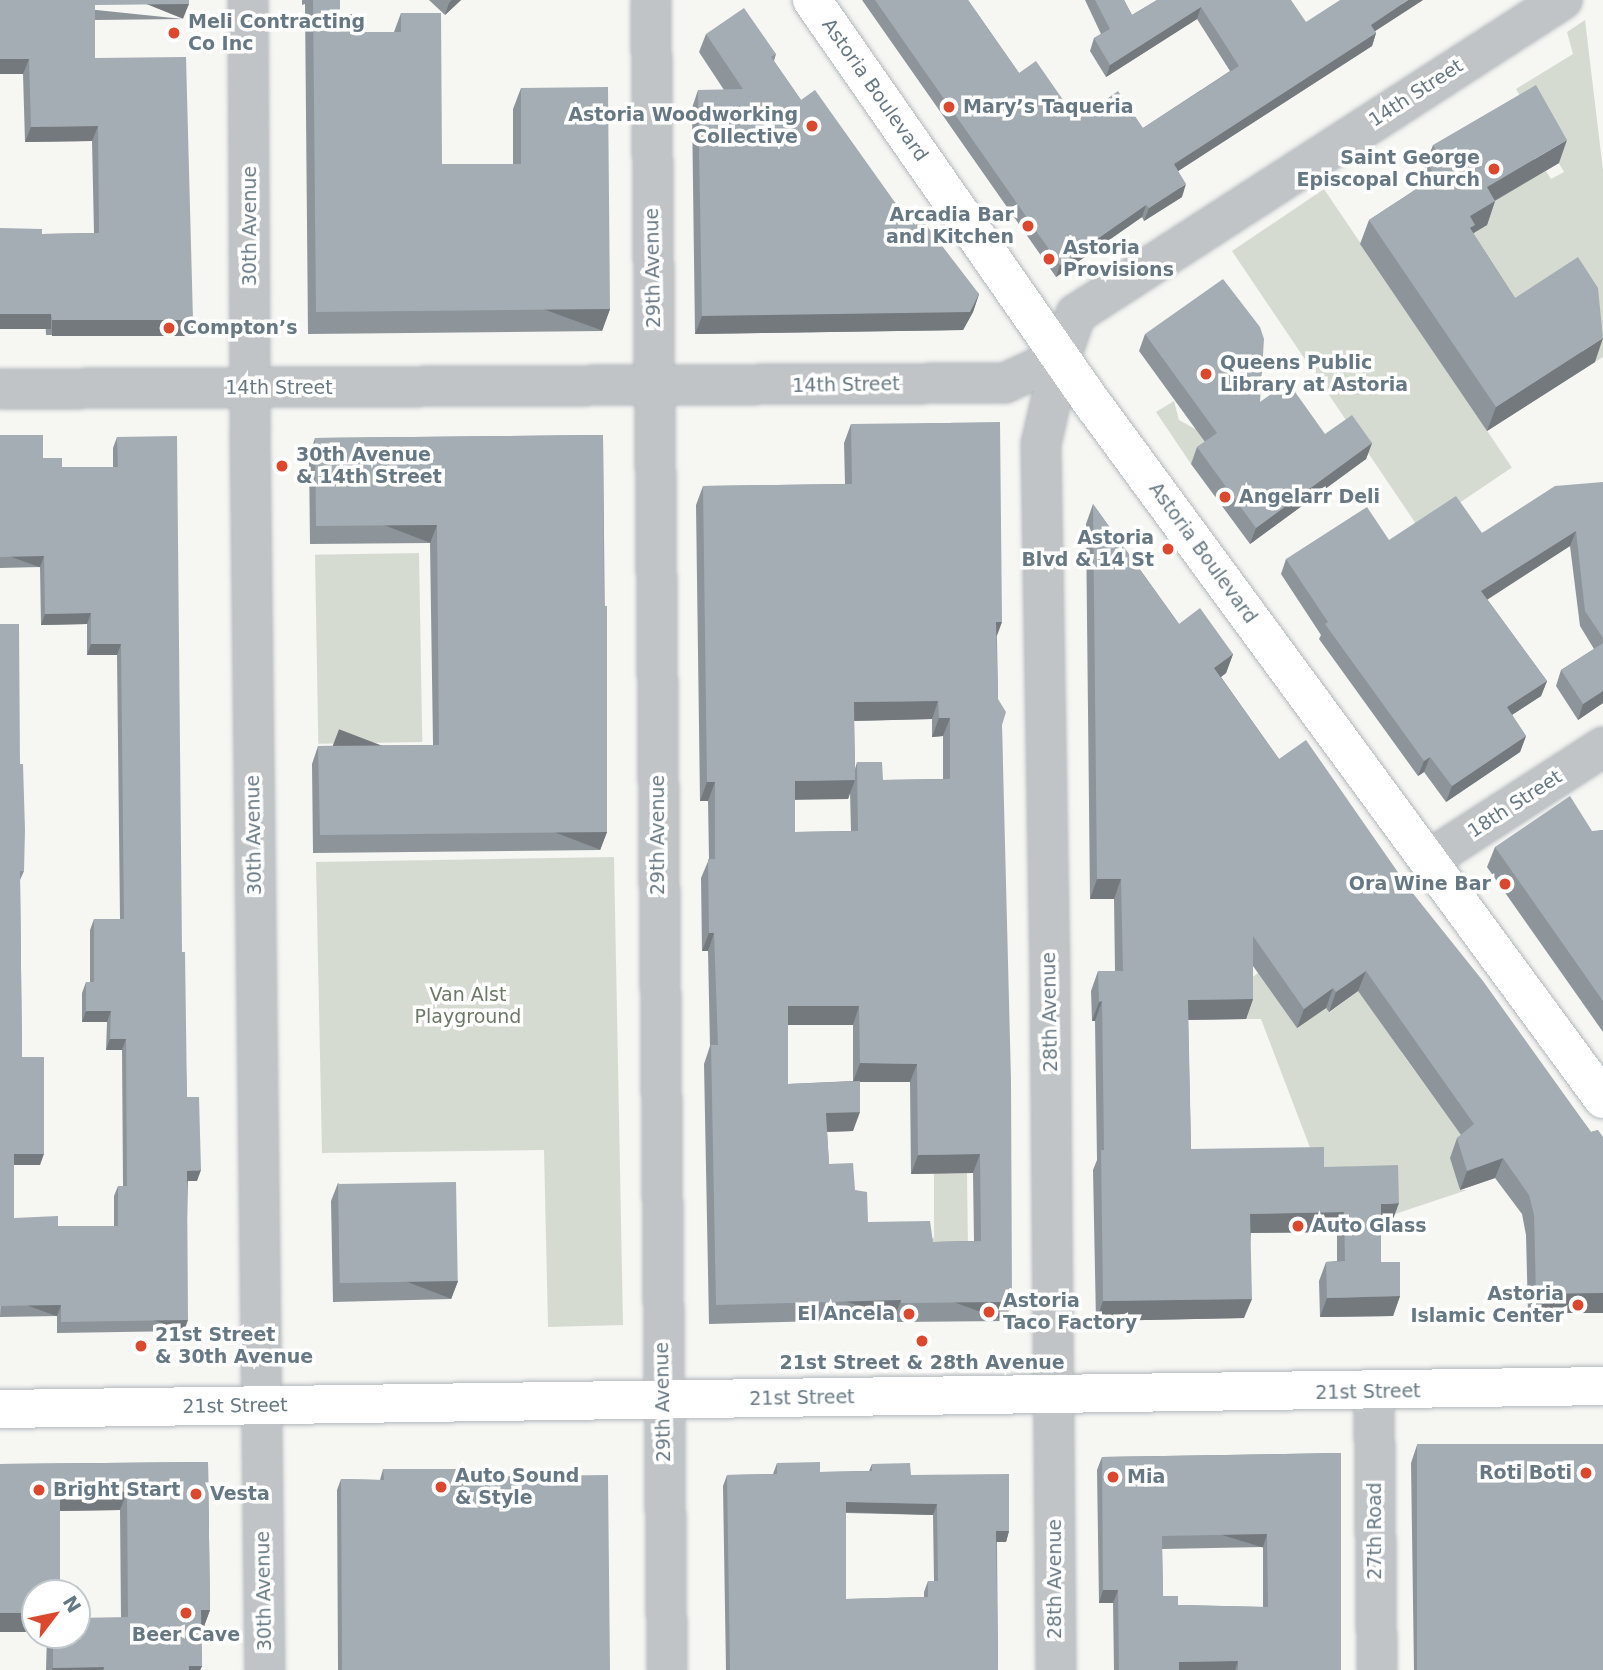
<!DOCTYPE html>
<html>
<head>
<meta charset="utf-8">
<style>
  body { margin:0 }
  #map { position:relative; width:1603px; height:1670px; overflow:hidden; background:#f6f6f3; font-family:"DejaVu Sans",sans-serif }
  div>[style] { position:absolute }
  .green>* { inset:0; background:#d6dbd2; transform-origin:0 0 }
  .roads { filter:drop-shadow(0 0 2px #b2b8bc) drop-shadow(0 0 2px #b2b8bc) }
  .minor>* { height:38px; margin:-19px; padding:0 19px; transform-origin:19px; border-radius:19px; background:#c0c4c7 }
  .tertiary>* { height:38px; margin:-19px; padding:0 19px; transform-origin:19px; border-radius:19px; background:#c0c4c7 }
  .secondary>* { height:38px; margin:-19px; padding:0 19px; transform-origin:19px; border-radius:19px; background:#fff }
  .primary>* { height:38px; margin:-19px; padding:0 19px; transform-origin:19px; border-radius:19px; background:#fff }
  .wall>* { inset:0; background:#8d959a }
  .shaded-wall>* { inset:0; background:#73797d; transform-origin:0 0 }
  .building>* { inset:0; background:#a4adb3; transform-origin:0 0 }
  .dots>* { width:19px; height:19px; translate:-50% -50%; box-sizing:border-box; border:4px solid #fff; border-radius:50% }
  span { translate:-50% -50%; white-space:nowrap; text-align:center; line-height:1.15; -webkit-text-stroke:7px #fff; paint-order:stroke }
  .poi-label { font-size:19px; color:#667883; font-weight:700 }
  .left { translate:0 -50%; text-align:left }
  .right { translate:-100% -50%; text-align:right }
  .street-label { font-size:19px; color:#667883 }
  .park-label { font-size:19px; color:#6b7a65 }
  .north { position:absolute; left:21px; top:1579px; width:70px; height:70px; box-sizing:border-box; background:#fff; border:2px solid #c2c9cd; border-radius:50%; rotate:58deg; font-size:19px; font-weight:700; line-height:28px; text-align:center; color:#667883 }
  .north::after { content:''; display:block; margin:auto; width:24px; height:32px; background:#dc482d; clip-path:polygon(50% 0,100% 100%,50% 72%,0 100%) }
</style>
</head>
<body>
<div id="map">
  <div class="green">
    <div style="clip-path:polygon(1585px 20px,1603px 170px,1603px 357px,1595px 362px,1495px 329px,1466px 248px,1478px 210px,1546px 171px,1551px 179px,1564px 172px,1516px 89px,1573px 54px,1567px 32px)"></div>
    <div style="left:1324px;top:189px;width:336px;height:111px;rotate:56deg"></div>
    <div style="clip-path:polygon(1174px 401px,1179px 420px,1197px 430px,1211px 450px,1191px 464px,1156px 412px)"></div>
    <div style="left:419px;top:553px;width:189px;height:104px;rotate:89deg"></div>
    <div style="clip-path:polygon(614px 857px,623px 1325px,548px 1327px,544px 1150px,322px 1153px,316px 862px)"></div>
    <div style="clip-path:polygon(1321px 926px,1297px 1028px,1326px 1008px,1330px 1012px,1358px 991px,1380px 1021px,1414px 1044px,1402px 1053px,1467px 1143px,1459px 1190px,1467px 1190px,1392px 1215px,1317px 1166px,1261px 1019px,1246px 1019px,1246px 982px)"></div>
    <div style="clip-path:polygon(934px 1173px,967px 1173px,969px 1321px,926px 1321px,928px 1238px,934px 1238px)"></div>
  </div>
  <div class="roads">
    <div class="minor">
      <div style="left:651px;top:0;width:1670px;rotate:89.45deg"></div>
      <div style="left:0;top:389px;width:1005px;rotate:-0.34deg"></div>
      <div style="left:1005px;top:383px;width:62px;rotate:-24.9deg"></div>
      <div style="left:1427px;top:861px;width:210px;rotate:-32.9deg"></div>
      <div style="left:1374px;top:1392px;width:278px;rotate:89.4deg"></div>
      <div style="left:1056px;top:1670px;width:692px;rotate:-90.5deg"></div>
      <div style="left:1050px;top:978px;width:534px;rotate:-90.97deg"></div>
      <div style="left:1041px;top:444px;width:89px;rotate:-77.1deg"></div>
      <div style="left:1061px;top:357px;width:46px;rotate:-70.8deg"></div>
      <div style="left:1076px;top:314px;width:579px;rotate:-32.87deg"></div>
    </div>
    <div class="tertiary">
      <div style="left:248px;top:0;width:433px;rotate:89.7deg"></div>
      <div style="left:250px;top:433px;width:1237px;rotate:89.31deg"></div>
    </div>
    <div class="secondary">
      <div style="left:812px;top:0;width:497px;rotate:55.2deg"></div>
      <div style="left:1096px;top:408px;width:857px;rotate:53.73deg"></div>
    </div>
    <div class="primary">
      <div style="left:0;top:1409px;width:1603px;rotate:-0.82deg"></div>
    </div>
  </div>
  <div class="wall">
    <div style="clip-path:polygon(0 0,183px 19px,95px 20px,95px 58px,193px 320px,188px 334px,46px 335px,42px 234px,94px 233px,92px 141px,25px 142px,23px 74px,0 74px)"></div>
    <div style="clip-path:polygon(302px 0,340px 0,340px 14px,352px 32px,394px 32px,401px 13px,442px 164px,513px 164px,513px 109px,521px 88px,610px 309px,602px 331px,308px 334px,305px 4px,302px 5px)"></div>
    <div style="clip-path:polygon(429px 0,461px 0,445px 15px)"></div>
    <div style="clip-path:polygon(862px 0,968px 0,1019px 73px,1077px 120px,1143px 128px,1230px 71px,1197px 19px,1106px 77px,1090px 51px,1094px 38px,1101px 34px,1085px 0,1124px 0,1132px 15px,1157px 0,1306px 22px,1423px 0,1375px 31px,1376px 33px,1372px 46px,1178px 171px,1182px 197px,1144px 221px,1142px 217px,1056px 277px)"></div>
    <div style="clip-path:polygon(706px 34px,776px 54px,774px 61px,801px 100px,915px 225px,979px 294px,973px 312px,963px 330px,695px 334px,692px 108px,698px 90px,724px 90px,699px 52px)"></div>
    <div style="clip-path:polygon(1433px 145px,1559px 163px,1495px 201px,1487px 225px,1473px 233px,1515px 298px,1595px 362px,1487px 431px,1360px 244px,1369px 220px,1421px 186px,1427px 172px,1424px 168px)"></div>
    <div style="clip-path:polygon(1145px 334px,1260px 402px,1325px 434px,1372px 443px,1366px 459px,1250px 544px,1191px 464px,1197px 447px,1205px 442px,1139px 351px)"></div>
    <div style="clip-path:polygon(evenodd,851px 424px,997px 638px,998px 699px,1002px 725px,1005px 1321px,894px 1322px,894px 1319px,709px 1324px,704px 1064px,710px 1046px,708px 951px,702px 951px,701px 878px,709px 859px,708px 801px,700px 801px,696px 505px,703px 486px,845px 484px,844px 443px,851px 424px,932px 719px,932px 737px,943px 736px,943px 779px,883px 780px,857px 762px,855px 769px,854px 721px,932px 719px,851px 424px,850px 792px,851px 831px,795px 832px,795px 799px,848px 799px,850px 792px,851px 424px,788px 1025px,853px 1025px,853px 1081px,788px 1084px,788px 1025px,851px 424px,860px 1082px,910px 1082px,911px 1174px,973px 1173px,974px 1241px,933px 1242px,868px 1222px,855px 1190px,829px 1164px,827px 1132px,853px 1131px,860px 1082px)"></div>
    <div style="clip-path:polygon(0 435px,43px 458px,62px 467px,113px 467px,113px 448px,117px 437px,182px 952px,187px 1097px,197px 1181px,188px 1181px,184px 1331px,57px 1333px,57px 1316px,0 1317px,20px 764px,24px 871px,20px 880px,22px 1057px,40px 1165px,14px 1165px,14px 1218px,58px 1226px,114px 1226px,114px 1196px,118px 1186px,123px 1186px,122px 1050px,106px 1050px,107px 1022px,82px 1022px,82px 993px,86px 982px,90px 982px,90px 930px,94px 919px,120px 919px,117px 655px,87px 655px,87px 624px,41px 625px,40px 567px,0 568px)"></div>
    <div style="clip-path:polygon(603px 435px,607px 832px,600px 850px,313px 853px,312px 764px,318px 746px,433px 745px,430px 543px,310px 544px,309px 456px,315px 438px)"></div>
    <div style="clip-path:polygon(1603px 482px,1603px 703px,1578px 720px,1556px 686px,1561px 670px,1594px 649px,1580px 626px,1570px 546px,1487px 599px,1547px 681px,1541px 696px,1512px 715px,1526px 736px,1520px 752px,1446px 802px,1424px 772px,1418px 776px,1319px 639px,1321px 635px,1281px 574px,1286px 559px,1389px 540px,1482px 533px)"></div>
    <div style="clip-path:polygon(1093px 504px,1179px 624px,1233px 654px,1226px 673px,1221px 677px,1279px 759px,1411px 891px,1591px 1132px,1598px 1130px,1528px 1314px,1526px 1235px,1522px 1214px,1495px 1178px,1460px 1190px,1450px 1158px,1457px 1138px,1461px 1135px,1358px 991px,1329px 1012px,1326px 1008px,1297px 1028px,1253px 966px,1253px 999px,1246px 1019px,1188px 1020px,1191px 1149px,1324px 1167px,1392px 1222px,1381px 1223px,1381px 1262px,1400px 1296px,1393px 1316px,1320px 1317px,1319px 1281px,1326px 1262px,1337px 1261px,1337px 1232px,1251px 1233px,1244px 1318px,1096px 1321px,1093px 1170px,1097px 1160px,1095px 1021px,1092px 1021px,1091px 991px,1098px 971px,1115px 971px,1114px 899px,1090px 899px,1086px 524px)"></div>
    <div style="clip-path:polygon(1603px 830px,1603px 1032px,1487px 867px,1495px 847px)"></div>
    <div style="clip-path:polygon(338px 1183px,458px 1281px,451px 1299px,333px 1302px,331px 1201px)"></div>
    <div style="clip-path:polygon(1417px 1445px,1603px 1670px,1414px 1670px,1411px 1463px)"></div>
    <div style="clip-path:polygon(evenodd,1341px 1453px,1341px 1670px,1114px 1670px,1113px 1603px,1099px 1603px,1097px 1470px,1102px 1457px,1341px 1453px,1263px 1547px,1263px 1607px,1178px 1605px,1163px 1596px,1162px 1549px,1263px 1547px)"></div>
    <div style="clip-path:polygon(208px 1462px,210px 1610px,203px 1629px,201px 1629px,202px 1666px,200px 1670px,46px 1670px,47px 1635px,77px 1635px,121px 1618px,120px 1510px,60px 1511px,35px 1593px,35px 1631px,0 1632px,0 1464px)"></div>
    <div style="clip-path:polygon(evenodd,777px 1463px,820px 1472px,869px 1471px,872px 1464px,911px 1475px,1009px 1531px,1006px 1542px,997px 1542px,998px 1670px,726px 1670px,723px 1486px,727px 1475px,773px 1474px,777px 1463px,846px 1513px,933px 1515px,934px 1581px,928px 1581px,924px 1592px,924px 1597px,846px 1599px,846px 1513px)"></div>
    <div style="clip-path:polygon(383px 1469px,461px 1477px,610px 1670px,338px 1670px,337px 1490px,341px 1479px,380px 1480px)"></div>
  </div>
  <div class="shaded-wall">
    <div style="clip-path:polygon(452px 0,461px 0,445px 15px,449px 3px)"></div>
    <div style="clip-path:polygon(1408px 0,1423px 0,1366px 37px,1371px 25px)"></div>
    <div style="left:189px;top:4px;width:16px;height:94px;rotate:112deg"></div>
    <div style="clip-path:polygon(1201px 7px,1197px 19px,1106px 77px,1110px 65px)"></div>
    <div style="clip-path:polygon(1376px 33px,1372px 46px,1169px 177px,1174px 164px)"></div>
    <div style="clip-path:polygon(0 59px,29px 59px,23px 74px,0 74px)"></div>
    <div style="clip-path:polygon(98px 126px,92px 141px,25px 142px,31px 127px)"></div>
    <div style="clip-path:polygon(1567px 140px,1559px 163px,1478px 210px,1487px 187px)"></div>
    <div style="clip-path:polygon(1186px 184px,1182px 197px,1144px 221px,1149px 208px)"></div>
    <div style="clip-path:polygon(1495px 201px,1487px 225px,1472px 234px,1467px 248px,1470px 216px)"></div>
    <div style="clip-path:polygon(1146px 205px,1142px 217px,1056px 277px,1060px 265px)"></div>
    <div style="clip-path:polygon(979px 294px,973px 312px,963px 330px,695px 334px,702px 316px)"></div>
    <div style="left:610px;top:309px;width:23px;height:294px;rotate:110deg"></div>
    <div style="left:0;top:314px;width:51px;height:15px"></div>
    <div style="left:52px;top:320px;width:141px;height:16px"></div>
    <div style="clip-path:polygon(1603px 338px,1595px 362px,1487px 431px,1496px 407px)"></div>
    <div style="clip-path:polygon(1372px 443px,1366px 459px,1250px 544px,1256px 528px)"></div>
    <div style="left:437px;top:525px;width:19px;height:121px;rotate:111deg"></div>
    <div style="clip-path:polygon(1576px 531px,1570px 546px,1476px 607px,1481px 591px)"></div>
    <div style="left:44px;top:556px;width:12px;height:44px;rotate:110deg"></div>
    <div style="clip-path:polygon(91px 613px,87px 624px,41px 625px,45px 614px)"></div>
    <div style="clip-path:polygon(996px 622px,1002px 622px,995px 641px)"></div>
    <div style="clip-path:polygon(91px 644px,121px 644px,117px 655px,87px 655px)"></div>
    <div style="clip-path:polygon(1233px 654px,1226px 673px,1207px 688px,1214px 668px)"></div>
    <div style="clip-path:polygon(1547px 681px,1541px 696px,1501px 722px,1507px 707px)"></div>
    <div style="clip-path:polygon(1603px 691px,1603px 703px,1578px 720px,1583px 704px)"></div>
    <div style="clip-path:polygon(938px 701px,932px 719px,847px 721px,854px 702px)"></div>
    <div style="clip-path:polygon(939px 718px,950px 718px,943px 736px,932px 737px)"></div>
    <div style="clip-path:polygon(1526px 736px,1520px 752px,1446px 802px,1452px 786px)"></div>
    <div style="clip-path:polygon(1430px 757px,1424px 772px,1418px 776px,1424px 761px)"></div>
    <div style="clip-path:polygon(855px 780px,848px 799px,788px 800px,795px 781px)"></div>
    <div style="clip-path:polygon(707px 782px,715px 782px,708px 801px,700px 801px)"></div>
    <div style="left:607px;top:832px;width:19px;height:287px;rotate:111deg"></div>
    <div style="clip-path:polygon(1097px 879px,1121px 879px,1114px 899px,1090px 899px)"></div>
    <div style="clip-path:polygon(709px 933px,714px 933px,708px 951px,702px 951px)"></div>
    <div style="clip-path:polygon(1366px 971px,1358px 991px,1329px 1012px,1336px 992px)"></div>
    <div style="clip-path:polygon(1333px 988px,1326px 1008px,1297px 1028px,1304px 1009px)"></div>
    <div style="clip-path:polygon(1253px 999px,1246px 1019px,1181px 1020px,1188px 1000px)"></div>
    <div style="clip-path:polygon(1102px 1001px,1095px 1021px,1092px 1021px,1099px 1002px)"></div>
    <div style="clip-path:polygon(788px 1006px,859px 1006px,853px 1025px,781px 1025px)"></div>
    <div style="clip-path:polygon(86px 1011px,111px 1011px,107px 1022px,82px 1022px)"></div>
    <div style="clip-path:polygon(110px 1039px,126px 1039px,122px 1050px,106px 1050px)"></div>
    <div style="clip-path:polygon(860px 1063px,917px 1064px,910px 1082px,853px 1082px)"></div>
    <div style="clip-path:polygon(860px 1112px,853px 1131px,819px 1132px,826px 1113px)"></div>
    <div style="clip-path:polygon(14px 1154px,44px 1154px,40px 1165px,10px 1165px)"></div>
    <div style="clip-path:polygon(980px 1154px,973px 1173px,911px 1174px,918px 1155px)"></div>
    <div style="clip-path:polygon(1503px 1158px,1495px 1178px,1460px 1190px,1467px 1171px)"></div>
    <div style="clip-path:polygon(201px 1170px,197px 1181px,184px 1181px,187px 1171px)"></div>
    <div style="clip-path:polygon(1399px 1203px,1392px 1222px,1374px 1223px,1381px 1204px)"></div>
    <div style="clip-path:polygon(1344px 1212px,1337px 1232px,1243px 1233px,1250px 1214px)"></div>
    <div style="left:458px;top:1281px;width:19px;height:118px;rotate:111deg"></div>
    <div style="left:1603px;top:1293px;width:20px;height:67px;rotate:90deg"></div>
    <div style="clip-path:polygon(1400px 1296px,1393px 1316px,1320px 1317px,1327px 1298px)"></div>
    <div style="clip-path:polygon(1252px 1299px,1244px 1318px,1096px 1321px,1103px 1301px)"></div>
    <div style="left:901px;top:1300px;width:20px;height:185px;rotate:110deg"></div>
    <div style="left:1012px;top:1302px;width:20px;height:111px;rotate:110deg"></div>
    <div style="left:61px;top:1305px;width:12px;height:61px;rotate:110deg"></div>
    <div style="left:188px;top:1320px;width:12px;height:127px;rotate:110deg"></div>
    <div style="clip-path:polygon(127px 1492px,120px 1510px,53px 1511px,60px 1493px)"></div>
    <div style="clip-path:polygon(846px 1502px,937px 1504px,933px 1515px,842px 1512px)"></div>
    <div style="clip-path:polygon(996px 1531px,1009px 1531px,1006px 1542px,993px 1542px)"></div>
    <div style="left:1267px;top:1534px;width:14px;height:105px;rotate:107deg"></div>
    <div style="clip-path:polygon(1103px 1590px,1118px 1590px,1113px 1603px,1099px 1603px)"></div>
    <div style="clip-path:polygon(201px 1610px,210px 1610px,203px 1629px,194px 1629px)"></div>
    <div style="left:0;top:1613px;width:35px;height:19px"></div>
    <div style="clip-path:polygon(1238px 1661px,1235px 1670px,1176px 1670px,1179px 1662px)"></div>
    <div style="clip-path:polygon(189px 1666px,202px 1666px,200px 1670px,188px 1670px)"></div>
    <div style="clip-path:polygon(104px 1667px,103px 1670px,52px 1670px,53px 1668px)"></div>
  </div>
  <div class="building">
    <div style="clip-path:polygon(0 0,189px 0,189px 4px,95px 5px,95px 58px,186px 57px,193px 320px,52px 320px,51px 314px,0 314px,0 228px,42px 229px,42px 234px,99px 233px,98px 126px,31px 127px,29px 59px,0 59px)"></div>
    <div style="clip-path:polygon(313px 0,340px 0,340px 14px,352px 14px,352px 32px,401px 32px,401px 13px,441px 13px,442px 164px,521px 164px,521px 88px,608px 87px,610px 309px,316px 312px)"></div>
    <div style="clip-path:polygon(875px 0,968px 0,1019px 73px,1036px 61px,1077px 120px,1118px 91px,1143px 128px,1239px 66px,1201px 7px,1110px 65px,1094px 38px,1110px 29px,1095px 0,1124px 0,1132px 15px,1157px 0,1291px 0,1306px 22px,1340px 0,1408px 0,1371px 25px,1376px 33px,1174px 164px,1186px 184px,1149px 208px,1146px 205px,1060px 265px)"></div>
    <div style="clip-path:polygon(744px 8px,776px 54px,771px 57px,801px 100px,815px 90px,894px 201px,915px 225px,923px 221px,979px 294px,970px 312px,702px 316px,698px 90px,743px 89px,706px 34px)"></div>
    <div style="clip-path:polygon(1536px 85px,1567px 140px,1487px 187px,1495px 201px,1470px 216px,1475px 225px,1470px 228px,1515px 298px,1578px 257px,1598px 288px,1603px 338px,1496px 407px,1369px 220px,1435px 177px,1429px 165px,1441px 158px,1433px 145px)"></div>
    <div style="clip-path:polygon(1223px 279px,1260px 327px,1264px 339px,1260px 402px,1288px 382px,1325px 434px,1352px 415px,1372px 443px,1256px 528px,1197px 447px,1217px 433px,1145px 334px)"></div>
    <div style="clip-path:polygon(evenodd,1000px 422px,1002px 622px,996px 622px,998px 699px,1006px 712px,1002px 725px,1011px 1080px,1012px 1302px,901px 1303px,901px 1300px,716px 1305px,711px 1045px,718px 1045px,714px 933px,709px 933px,708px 859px,715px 859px,715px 782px,707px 782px,703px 486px,852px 484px,851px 424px,1000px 422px,938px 701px,939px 718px,950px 718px,950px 779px,883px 780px,882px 762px,857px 762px,858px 831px,795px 832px,795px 781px,855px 780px,854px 702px,938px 701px,1000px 422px,788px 1006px,859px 1006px,860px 1063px,917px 1064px,918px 1155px,980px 1154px,981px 1241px,933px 1242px,930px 1221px,868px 1222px,867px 1192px,855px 1190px,853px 1163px,829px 1164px,826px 1113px,860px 1112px,860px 1081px,788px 1084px,788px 1006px)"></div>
    <div style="clip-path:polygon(0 435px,43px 435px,43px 458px,62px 458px,62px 467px,118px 467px,117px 437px,177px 436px,182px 952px,185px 952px,187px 1097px,199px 1097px,201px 1170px,187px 1171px,188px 1320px,61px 1322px,61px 1305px,0 1306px,0 624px,19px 624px,20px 764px,23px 764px,25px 830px,24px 871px,20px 871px,22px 1057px,44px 1057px,44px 1154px,14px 1154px,14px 1218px,58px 1216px,58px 1226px,118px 1226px,118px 1186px,127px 1186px,126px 1039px,110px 1039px,111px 1011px,86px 1011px,86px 982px,94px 982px,94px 919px,124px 919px,121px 644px,91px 644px,91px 613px,45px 614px,44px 556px,0 557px)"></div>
    <div style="clip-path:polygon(603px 435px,604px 606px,607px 606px,607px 832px,320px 835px,318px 746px,439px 745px,437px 525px,316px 526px,315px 438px)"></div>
    <div style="clip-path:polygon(1603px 482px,1603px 638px,1585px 611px,1576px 531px,1481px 591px,1547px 681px,1507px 707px,1526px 736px,1452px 786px,1430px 757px,1424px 761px,1325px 624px,1328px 622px,1286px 559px,1367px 507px,1389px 540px,1456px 496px,1482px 533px,1555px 486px)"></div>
    <div style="clip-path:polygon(1093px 504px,1179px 624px,1200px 608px,1233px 654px,1214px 668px,1279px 759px,1306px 740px,1411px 891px,1483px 981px,1591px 1132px,1598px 1130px,1603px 1137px,1603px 1293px,1536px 1294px,1534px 1215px,1529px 1195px,1503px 1158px,1467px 1171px,1457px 1138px,1474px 1124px,1366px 971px,1336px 992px,1333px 988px,1304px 1009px,1253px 936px,1253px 999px,1188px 1000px,1191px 1149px,1324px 1147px,1324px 1167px,1398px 1165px,1399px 1203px,1381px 1204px,1381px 1262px,1400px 1262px,1400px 1296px,1327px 1298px,1326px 1262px,1345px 1261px,1344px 1212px,1250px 1214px,1252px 1299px,1103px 1301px,1101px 1150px,1104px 1150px,1102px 1001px,1099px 1002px,1098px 971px,1123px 971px,1121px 879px,1097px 879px)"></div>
    <div style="clip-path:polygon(1603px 643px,1603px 691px,1583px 704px,1561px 670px)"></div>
    <div style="clip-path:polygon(1570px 796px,1592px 831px,1603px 830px,1603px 1001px,1495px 847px)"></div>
    <div style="left:456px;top:1182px;width:99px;height:118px;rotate:89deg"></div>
    <div style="left:1603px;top:1444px;width:226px;height:186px;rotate:90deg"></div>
    <div style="clip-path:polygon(evenodd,1341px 1453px,1341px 1670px,1238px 1670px,1238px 1661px,1179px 1662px,1179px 1670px,1119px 1670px,1118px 1590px,1103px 1590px,1102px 1457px,1341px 1453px,1267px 1534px,1268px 1607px,1178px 1605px,1178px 1596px,1163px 1596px,1162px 1536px,1267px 1534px)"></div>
    <div style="clip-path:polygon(208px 1462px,210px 1610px,201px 1610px,202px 1666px,189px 1666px,189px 1670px,104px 1670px,104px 1667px,53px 1668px,53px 1635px,77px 1635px,77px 1618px,128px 1617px,127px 1492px,60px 1493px,60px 1593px,35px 1593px,35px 1613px,0 1613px,0 1464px)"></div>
    <div style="clip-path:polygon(evenodd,820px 1462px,820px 1472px,872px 1471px,872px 1464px,910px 1463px,911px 1475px,1009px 1474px,1009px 1531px,996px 1531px,998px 1670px,730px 1670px,727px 1475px,777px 1474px,777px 1463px,820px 1462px,846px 1502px,937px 1504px,938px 1581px,928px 1581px,928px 1597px,846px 1599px,846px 1502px)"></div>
    <div style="clip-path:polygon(383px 1469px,461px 1469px,461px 1477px,608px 1475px,610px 1670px,342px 1670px,341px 1479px,384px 1480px)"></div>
  </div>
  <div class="dots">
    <div style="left:174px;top:33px;background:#dc482d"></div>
    <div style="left:949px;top:107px;background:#dc482d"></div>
    <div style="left:812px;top:126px;background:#dc482d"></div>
    <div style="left:1494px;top:169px;background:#dc482d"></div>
    <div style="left:1028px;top:226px;background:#dc482d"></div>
    <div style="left:1049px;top:259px;background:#dc482d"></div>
    <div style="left:169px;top:328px;background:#dc482d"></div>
    <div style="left:1206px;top:374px;background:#dc482d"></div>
    <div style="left:282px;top:466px;background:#dc482d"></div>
    <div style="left:1225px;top:497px;background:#dc482d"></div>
    <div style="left:1168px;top:549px;background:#dc482d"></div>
    <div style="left:1505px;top:884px;background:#dc482d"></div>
    <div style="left:1298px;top:1226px;background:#dc482d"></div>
    <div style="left:1578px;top:1305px;background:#dc482d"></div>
    <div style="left:989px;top:1312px;background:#dc482d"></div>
    <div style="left:909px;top:1314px;background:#dc482d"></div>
    <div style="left:922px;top:1341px;background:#dc482d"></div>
    <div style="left:141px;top:1346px;background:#dc482d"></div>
    <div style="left:1586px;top:1473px;background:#dc482d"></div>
    <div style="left:1113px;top:1477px;background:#dc482d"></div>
    <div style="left:441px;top:1487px;background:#dc482d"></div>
    <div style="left:39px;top:1490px;background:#dc482d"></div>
    <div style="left:196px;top:1494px;background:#dc482d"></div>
    <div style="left:186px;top:1613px;background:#dc482d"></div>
  </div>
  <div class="poi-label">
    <span class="left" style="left:188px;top:33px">Meli Contracting<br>Co Inc</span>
    <span class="left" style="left:963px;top:107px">Mary’s Taqueria</span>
    <span class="right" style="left:798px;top:126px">Astoria Woodworking<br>Collective</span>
    <span class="right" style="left:1480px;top:169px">Saint George<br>Episcopal Church</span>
    <span class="right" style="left:1014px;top:226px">Arcadia Bar<br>and Kitchen</span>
    <span class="left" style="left:1063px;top:259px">Astoria<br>Provisions</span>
    <span class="left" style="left:183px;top:328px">Compton’s</span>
    <span class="left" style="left:1220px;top:374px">Queens Public<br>Library at Astoria</span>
    <span class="left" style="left:296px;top:466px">30th Avenue<br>&amp; 14th Street</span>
    <span class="left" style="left:1239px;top:497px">Angelarr Deli</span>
    <span class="right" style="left:1154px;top:549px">Astoria<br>Blvd &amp; 14 St</span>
    <span class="right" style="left:1491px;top:884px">Ora Wine Bar</span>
    <span class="left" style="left:1312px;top:1226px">Auto Glass</span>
    <span class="right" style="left:1564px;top:1305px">Astoria<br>Islamic Center</span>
    <span class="left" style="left:1003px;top:1312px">Astoria<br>Taco Factory</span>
    <span class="right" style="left:895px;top:1314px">El Ancela</span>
    <span class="left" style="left:155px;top:1346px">21st Street<br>&amp; 30th Avenue</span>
    <span style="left:922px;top:1363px">21st Street &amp; 28th Avenue</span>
    <span class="right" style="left:1572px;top:1473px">Roti Boti</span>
    <span class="left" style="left:455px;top:1487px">Auto Sound<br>&amp; Style</span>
    <span class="left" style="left:1127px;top:1477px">Mia</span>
    <span class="left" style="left:53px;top:1490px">Bright Start</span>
    <span class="left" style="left:210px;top:1494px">Vesta</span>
    <span style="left:186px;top:1635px">Beer Cave</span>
  </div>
  <div class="street-label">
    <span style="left:875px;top:90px;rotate:55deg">Astoria Boulevard</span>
    <span style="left:1416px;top:93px;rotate:-33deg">14th Street</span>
    <span style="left:250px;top:226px;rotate:-90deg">30th Avenue</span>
    <span style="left:653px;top:268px;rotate:-91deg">29th Avenue</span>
    <span style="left:846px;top:385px;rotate:-1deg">14th Street</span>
    <span style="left:279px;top:388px">14th Street</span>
    <span style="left:1203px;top:553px;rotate:54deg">Astoria Boulevard</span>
    <span style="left:1515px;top:804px;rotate:-33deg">18th Street</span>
    <span style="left:254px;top:835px;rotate:-91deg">30th Avenue</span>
    <span style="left:658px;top:835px;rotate:-90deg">29th Avenue</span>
    <span style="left:1050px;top:1012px;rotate:-91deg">28th Avenue</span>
    <span style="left:1368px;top:1392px;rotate:-1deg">21st Street</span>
    <span style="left:802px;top:1398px;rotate:-1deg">21st Street</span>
    <span style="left:663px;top:1402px;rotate:-91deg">29th Avenue</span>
    <span style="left:235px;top:1406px;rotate:-1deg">21st Street</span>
    <span style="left:1375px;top:1531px;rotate:-90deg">27th Road</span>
    <span style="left:1055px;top:1579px;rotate:-90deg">28th Avenue</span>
    <span style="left:264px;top:1591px;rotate:-91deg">30th Avenue</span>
  </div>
  <div class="park-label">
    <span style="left:468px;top:1006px">Van Alst<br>Playground</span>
  </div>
  <div class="north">N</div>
</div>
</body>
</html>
